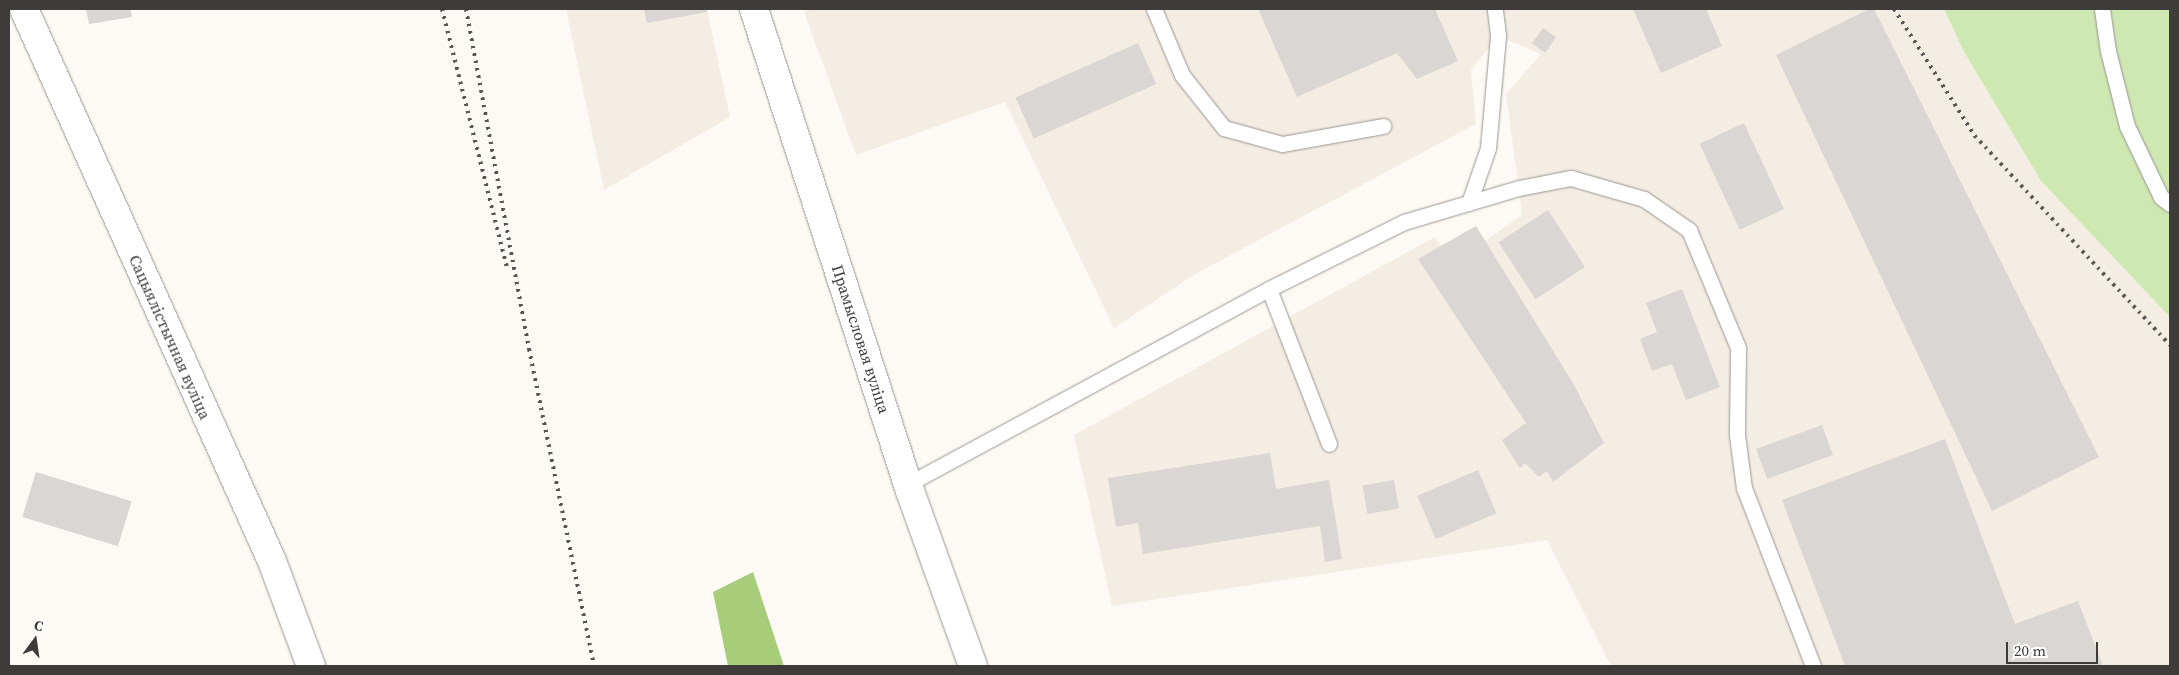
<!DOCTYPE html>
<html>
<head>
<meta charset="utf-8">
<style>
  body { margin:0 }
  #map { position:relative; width:2179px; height:675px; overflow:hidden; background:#fdfaf6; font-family:"Source Serif 4",serif }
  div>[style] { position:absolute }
  .built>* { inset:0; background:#f4ede3 }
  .green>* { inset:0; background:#cee8b2 }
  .forest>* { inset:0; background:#a7cd7a }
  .building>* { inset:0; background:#d9d6d3; transform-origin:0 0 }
  .roads { filter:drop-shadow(0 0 1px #999692) drop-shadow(0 0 1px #999692) }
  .lane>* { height:15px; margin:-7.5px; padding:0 7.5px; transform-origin:7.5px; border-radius:7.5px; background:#fff }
  .street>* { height:28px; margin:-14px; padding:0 14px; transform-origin:14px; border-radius:14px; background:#fff }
  .secondary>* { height:28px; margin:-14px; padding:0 14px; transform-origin:14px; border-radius:14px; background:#fff }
  .rail>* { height:4px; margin-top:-2px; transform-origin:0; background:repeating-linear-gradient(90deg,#575554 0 2.5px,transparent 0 7.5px) }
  span { translate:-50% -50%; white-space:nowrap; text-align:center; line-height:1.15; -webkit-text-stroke:4px #fff; paint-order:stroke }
  .street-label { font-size:16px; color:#3d3c3b }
  .frame { position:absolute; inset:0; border:10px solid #3d3c3b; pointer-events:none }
  .north { position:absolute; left:10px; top:615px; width:50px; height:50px; -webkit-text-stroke:4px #fff; paint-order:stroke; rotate:14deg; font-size:14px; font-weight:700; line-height:20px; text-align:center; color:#3d3c3b }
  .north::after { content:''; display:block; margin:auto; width:18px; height:22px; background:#3d3c3b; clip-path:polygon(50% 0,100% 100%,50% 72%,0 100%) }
  .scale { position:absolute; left:2006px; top:642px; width:92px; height:22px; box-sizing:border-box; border:2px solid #3d3c3b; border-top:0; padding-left:6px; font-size:15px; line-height:18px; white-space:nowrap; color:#3d3c3b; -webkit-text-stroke:4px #fff; paint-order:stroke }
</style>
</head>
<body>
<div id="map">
  <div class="built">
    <div style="clip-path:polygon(566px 9px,707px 9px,730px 117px,604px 190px)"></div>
    <div style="clip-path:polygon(812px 9px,1944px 9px,1963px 50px,2041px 181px,2170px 317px,2170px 666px,1611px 666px,1547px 540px,1112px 606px,1074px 435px,1435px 237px,1441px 246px,1476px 226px,1485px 241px,1522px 215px,1506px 94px,1541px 54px,1498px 36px,1471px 70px,1476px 124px,1195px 274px,1114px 328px,1005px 102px,856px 155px,804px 12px)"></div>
  </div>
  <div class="green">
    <div style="clip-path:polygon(1944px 9px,2170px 9px,2170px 317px,2041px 181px,1963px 50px)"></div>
  </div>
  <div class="forest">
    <div style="clip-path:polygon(753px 572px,784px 666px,728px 666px,713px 592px)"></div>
  </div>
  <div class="building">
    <div style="clip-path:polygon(86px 9px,130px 9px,132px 17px,89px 24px)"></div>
    <div style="clip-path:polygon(644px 9px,707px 9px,707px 12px,647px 23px)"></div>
    <div style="clip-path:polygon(1258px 9px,1435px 9px,1458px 61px,1417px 79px,1397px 53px,1297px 97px)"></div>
    <div style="clip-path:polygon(1633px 9px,1706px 9px,1722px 46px,1661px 73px)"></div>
    <div style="clip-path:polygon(1869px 9px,1874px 9px,2099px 457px,1992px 511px,1776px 55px)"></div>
    <div style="left:1543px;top:28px;width:16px;height:19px;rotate:35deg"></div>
    <div style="left:1138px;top:43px;width:45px;height:134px;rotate:66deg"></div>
    <div style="left:1744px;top:123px;width:95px;height:49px;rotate:65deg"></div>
    <div style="left:1548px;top:210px;width:68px;height:59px;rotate:57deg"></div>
    <div style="clip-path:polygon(1476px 226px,1573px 383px,1604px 443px,1553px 482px,1547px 471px,1539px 477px,1525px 463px,1520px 468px,1502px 440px,1526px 423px,1418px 259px)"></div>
    <div style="clip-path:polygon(1682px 289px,1720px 387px,1686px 400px,1672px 364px,1652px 371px,1640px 339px,1657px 332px,1646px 303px)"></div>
    <div style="left:1822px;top:425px;width:32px;height:70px;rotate:70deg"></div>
    <div style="clip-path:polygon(1945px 439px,2015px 624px,2078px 601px,2103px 666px,1845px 666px,1782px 500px)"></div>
    <div style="clip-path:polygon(1270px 453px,1276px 489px,1329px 480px,1342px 559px,1325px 562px,1320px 526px,1143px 554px,1138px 523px,1116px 527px,1108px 478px)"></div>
    <div style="left:1478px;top:470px;width:47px;height:66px;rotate:67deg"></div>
    <div style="left:36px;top:472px;width:100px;height:47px;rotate:17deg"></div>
    <div style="left:1394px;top:480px;width:29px;height:32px;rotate:80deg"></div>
  </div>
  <div class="roads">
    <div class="lane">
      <div style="left:1154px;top:9px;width:72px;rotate:67deg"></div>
      <div style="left:1182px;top:75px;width:68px;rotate:51.6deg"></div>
      <div style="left:1224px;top:128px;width:60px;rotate:15.4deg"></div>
      <div style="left:1282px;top:144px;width:103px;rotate:-10.1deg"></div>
      <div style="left:2102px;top:9px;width:42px;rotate:81.9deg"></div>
      <div style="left:2108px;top:51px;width:77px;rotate:75.8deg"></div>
      <div style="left:2127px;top:126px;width:79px;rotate:64.4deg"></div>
      <div style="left:2161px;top:197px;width:11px;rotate:38deg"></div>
      <div style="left:1469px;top:203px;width:58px;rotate:-70.9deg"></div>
      <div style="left:1488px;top:148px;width:113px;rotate:-84.9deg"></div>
      <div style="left:1498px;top:35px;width:26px;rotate:-97deg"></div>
      <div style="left:1269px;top:289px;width:166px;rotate:68.8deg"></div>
      <div style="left:908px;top:484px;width:410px;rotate:-28.4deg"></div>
      <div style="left:1269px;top:289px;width:151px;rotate:-26.4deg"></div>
      <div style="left:1404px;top:222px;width:120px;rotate:-16.5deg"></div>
      <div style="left:1519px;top:188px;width:53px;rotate:-10.9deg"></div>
      <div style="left:1571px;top:178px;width:76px;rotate:16deg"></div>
      <div style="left:1644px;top:199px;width:55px;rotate:34.6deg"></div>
      <div style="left:1689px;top:230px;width:128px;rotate:67.4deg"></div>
      <div style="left:1738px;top:348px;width:87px;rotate:90.7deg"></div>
      <div style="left:1737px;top:435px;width:53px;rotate:82.5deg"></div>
      <div style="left:1744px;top:488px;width:191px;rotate:68.8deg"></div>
    </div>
    <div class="street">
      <div style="left:754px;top:9px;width:507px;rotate:72.07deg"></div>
      <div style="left:910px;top:491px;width:186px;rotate:70.2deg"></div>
    </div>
    <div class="secondary">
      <div style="left:24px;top:9px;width:605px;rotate:65.81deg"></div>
      <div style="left:272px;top:561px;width:112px;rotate:69.6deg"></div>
    </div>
  </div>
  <div class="rail">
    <div style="left:442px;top:9px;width:266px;rotate:75.9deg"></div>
    <div style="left:466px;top:9px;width:346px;rotate:79.5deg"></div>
    <div style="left:529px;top:349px;width:324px;rotate:78.4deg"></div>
    <div style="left:1894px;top:9px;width:151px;rotate:57.5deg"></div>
    <div style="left:1975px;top:136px;width:286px;rotate:47deg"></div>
  </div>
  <div class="street-label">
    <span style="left:170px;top:337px;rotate:66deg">Сацыялістычная вуліца</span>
    <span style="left:861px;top:339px;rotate:72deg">Прамысловая вуліца</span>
  </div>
  <div class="frame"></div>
  <div class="north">С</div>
  <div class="scale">20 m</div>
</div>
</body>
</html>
